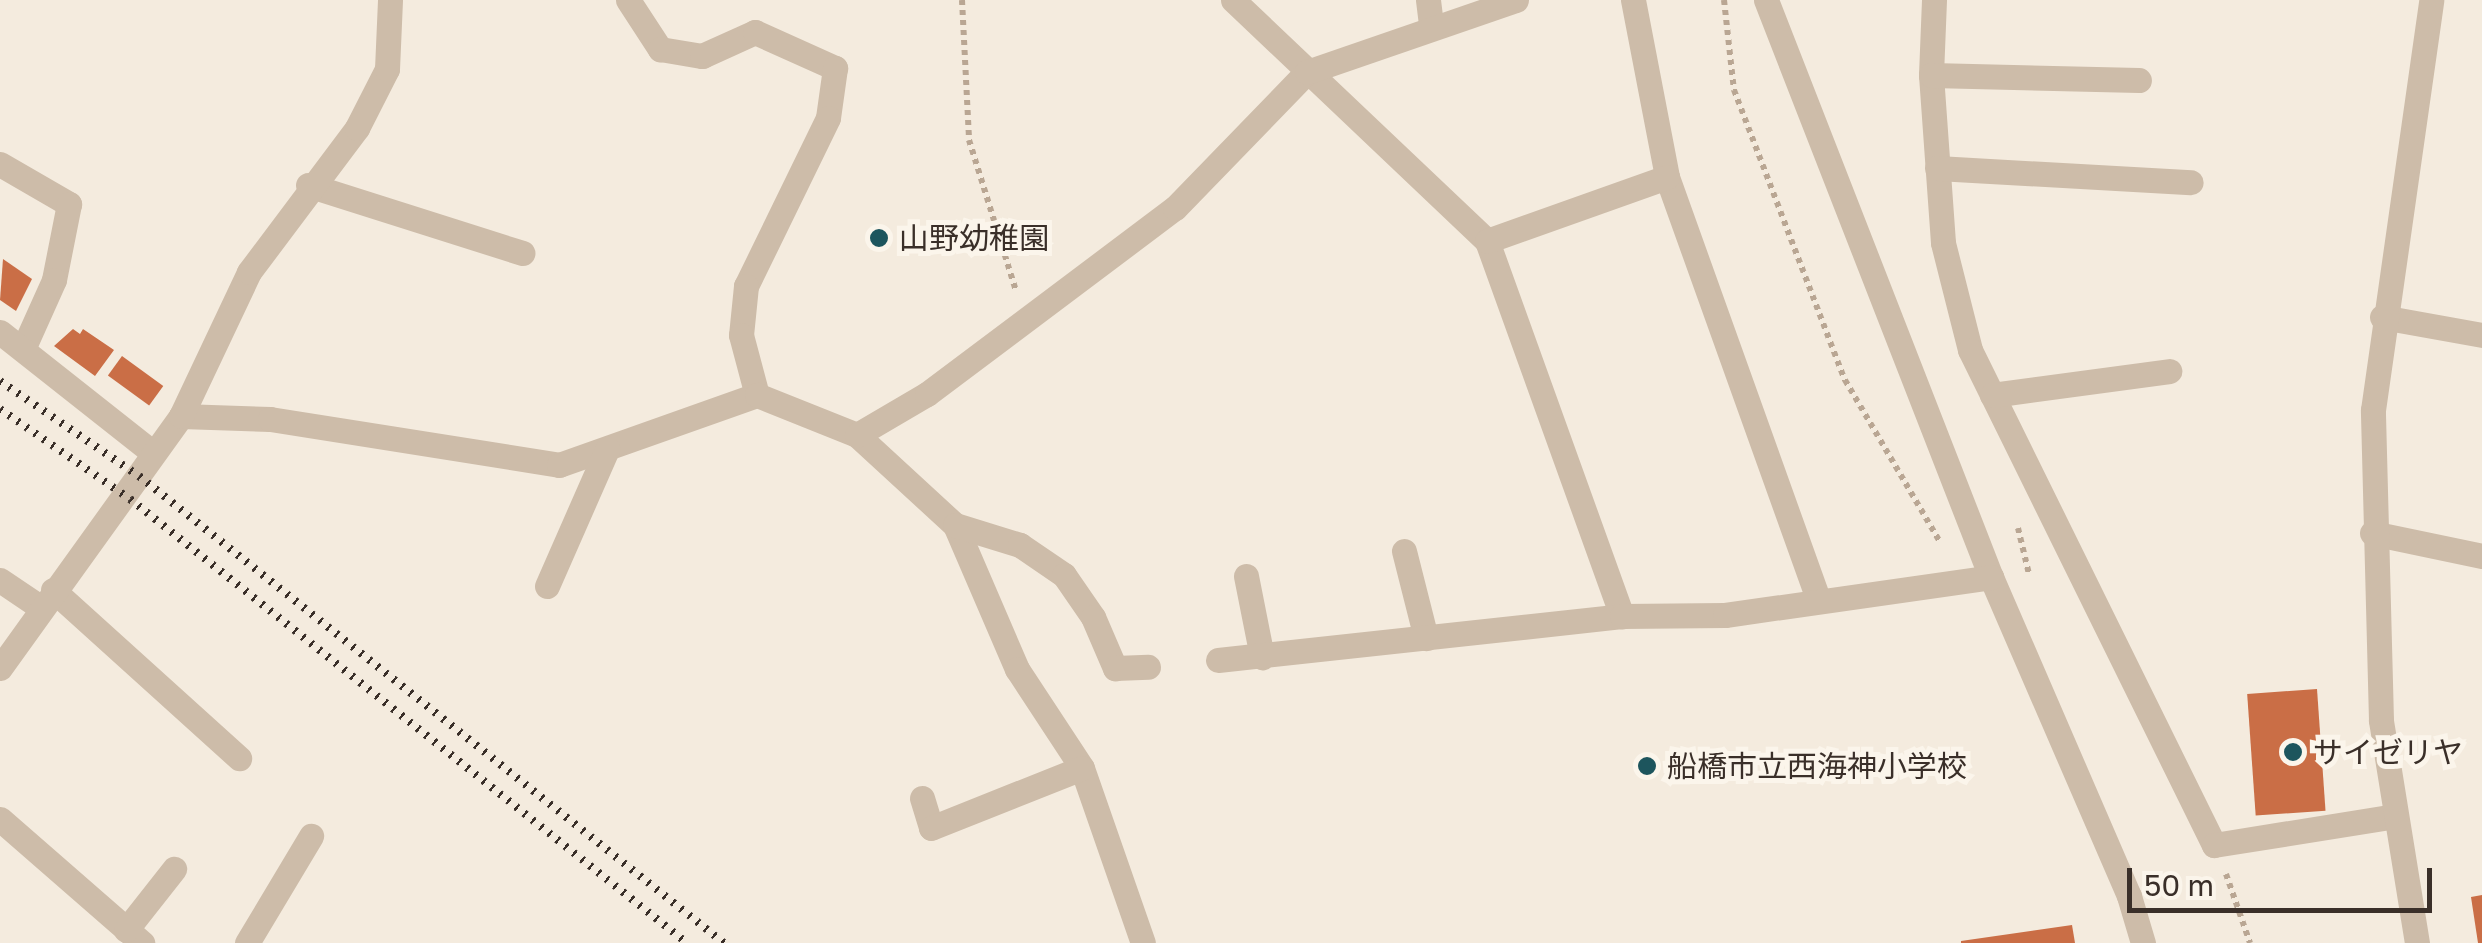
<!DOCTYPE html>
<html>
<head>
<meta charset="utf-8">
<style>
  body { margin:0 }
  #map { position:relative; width:2482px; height:943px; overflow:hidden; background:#f4ebde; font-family:"Golos Text","Noto Sans JP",sans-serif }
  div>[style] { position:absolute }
  .building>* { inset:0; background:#ca6e46; transform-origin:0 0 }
  .path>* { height:6px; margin-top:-3px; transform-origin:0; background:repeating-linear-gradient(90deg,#b9a693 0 5px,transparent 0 10px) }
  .minor>* { height:25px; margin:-12.5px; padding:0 12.5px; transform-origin:12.5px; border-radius:12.5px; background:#cdbca9 }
  .rail>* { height:8px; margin-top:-4px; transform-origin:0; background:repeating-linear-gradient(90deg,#3a2f29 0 2.5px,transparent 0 10.5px) }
  .dots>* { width:28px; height:28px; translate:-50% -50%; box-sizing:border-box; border:5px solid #fbf5eb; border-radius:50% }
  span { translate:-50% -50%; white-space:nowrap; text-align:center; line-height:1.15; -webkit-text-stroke:10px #fbf5eb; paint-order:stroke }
  .poi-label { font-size:30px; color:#3a2f29 }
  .left { translate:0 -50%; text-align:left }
  .scale { position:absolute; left:2127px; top:868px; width:305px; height:45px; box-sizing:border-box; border:5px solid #3a2f29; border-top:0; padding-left:12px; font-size:30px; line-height:35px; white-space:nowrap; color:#3a2f29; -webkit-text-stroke:8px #fbf5eb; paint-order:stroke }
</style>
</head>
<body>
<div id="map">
  <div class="building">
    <div style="clip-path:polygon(3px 259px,32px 279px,16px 311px,0 300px)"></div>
    <div style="clip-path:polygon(73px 329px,80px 334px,83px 329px,114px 350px,95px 376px,54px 346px)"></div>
    <div style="left:122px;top:356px;width:51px;height:24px;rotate:36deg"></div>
    <div style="left:2317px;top:689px;width:122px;height:70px;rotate:86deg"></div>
    <div style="clip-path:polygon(2482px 895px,2482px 943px,2478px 943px,2471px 897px)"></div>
    <div style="clip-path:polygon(2072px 925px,2075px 943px,1961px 943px,1961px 941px)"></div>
  </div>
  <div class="path">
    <div style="left:962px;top:0;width:140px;rotate:87.1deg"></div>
    <div style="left:969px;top:140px;width:158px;rotate:72.7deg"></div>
    <div style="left:1724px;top:0;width:91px;rotate:83.7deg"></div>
    <div style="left:1734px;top:90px;width:311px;rotate:69.1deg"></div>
    <div style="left:1845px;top:380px;width:188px;rotate:59.6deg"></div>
    <div style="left:2018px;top:528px;width:47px;rotate:76.6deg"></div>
    <div style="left:2226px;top:874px;width:73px;rotate:70.8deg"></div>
  </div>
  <div class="minor">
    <div style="left:628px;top:0;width:59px;rotate:56.9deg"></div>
    <div style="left:660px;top:49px;width:43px;rotate:9.5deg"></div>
    <div style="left:702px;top:56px;width:58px;rotate:-24.4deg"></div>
    <div style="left:755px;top:32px;width:88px;rotate:24.2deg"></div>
    <div style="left:835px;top:68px;width:50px;rotate:98deg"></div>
    <div style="left:828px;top:118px;width:187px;rotate:116deg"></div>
    <div style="left:746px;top:286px;width:49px;rotate:95.8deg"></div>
    <div style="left:741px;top:335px;width:62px;rotate:75.1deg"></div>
    <div style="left:1233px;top:0;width:350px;rotate:43.5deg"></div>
    <div style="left:1487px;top:241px;width:399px;rotate:70.2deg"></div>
    <div style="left:1428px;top:0;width:25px;rotate:83deg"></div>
    <div style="left:1633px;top:0;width:180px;rotate:79.1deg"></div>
    <div style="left:1667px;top:177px;width:448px;rotate:70.3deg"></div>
    <div style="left:1766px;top:0;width:619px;rotate:68.7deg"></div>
    <div style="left:1991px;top:577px;width:348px;rotate:66.6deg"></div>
    <div style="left:2129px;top:896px;width:49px;rotate:73.4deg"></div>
    <div style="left:1934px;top:0;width:75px;rotate:92.3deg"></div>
    <div style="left:1931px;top:75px;width:168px;rotate:85.9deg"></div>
    <div style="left:1943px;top:243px;width:110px;rotate:75.8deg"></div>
    <div style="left:1970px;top:350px;width:552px;rotate:63.76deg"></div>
    <div style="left:2214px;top:845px;width:183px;rotate:-9.1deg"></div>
    <div style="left:1931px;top:75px;width:208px;rotate:1.4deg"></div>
    <div style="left:0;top:164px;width:80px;rotate:30.1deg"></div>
    <div style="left:69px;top:204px;width:77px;rotate:101.2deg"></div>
    <div style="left:54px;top:280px;width:76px;rotate:114.2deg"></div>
    <div style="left:1937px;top:168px;width:254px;rotate:3.2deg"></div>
    <div style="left:308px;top:185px;width:225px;rotate:17.6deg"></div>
    <div style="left:1487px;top:241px;width:191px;rotate:-19.6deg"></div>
    <div style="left:2382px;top:317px;width:102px;rotate:10.2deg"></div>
    <div style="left:0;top:332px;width:194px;rotate:38.3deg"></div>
    <div style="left:1992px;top:395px;width:179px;rotate:-7.7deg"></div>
    <div style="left:181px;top:416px;width:89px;rotate:1.9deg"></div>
    <div style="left:270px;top:419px;width:293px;rotate:9deg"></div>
    <div style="left:559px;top:465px;width:210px;rotate:-19.5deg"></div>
    <div style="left:757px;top:395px;width:108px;rotate:21.8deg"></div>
    <div style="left:857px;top:435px;width:133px;rotate:42.6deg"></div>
    <div style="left:955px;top:525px;width:157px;rotate:66.7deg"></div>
    <div style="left:1017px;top:669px;width:118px;rotate:56.7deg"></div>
    <div style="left:1082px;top:768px;width:185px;rotate:70.8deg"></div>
    <div style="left:857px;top:435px;width:81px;rotate:-30.4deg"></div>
    <div style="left:927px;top:394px;width:310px;rotate:-36.9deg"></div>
    <div style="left:1175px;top:208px;width:190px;rotate:-45.9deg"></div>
    <div style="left:1307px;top:72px;width:221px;rotate:-19deg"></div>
    <div style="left:955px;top:525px;width:68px;rotate:17.1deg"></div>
    <div style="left:1020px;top:545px;width:53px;rotate:34.3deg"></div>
    <div style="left:1064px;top:575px;width:51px;rotate:55.4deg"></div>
    <div style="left:1093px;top:617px;width:56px;rotate:66.7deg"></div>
    <div style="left:1115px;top:668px;width:33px;rotate:-2deg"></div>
    <div style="left:2372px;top:533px;width:112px;rotate:11.8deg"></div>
    <div style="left:1404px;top:551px;width:90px;rotate:75.8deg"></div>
    <div style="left:1246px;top:576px;width:83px;rotate:78.8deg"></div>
    <div style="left:0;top:580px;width:48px;rotate:34deg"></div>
    <div style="left:547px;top:586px;width:150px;rotate:-66.3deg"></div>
    <div style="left:53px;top:590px;width:251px;rotate:42.1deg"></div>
    <div style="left:1218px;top:660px;width:406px;rotate:-6.2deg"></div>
    <div style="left:1622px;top:616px;width:103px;rotate:-0.6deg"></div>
    <div style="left:1725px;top:615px;width:269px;rotate:-8.1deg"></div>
    <div style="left:0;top:668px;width:310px;rotate:-54.3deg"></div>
    <div style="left:181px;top:416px;width:159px;rotate:-64.7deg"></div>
    <div style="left:249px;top:272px;width:180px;rotate:-53.1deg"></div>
    <div style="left:357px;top:128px;width:66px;rotate:-63deg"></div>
    <div style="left:387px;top:69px;width:69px;rotate:-87.5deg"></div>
    <div style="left:922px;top:798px;width:31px;rotate:73deg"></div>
    <div style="left:931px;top:828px;width:162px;rotate:-21.7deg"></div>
    <div style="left:0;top:819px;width:189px;rotate:41.1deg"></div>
    <div style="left:126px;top:930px;width:78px;rotate:-51.8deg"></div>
    <div style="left:247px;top:943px;width:125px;rotate:-59.1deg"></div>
    <div style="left:2417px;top:943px;width:226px;rotate:-99.2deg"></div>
    <div style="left:2381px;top:720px;width:310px;rotate:-91.5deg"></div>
    <div style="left:2373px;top:410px;width:414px;rotate:-81.9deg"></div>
  </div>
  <div class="rail">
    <div style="left:0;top:381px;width:168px;rotate:34.4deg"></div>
    <div style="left:139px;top:476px;width:749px;rotate:38.6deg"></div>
    <div style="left:0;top:409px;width:158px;rotate:34.7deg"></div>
    <div style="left:130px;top:499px;width:712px;rotate:38.56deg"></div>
  </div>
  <div class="dots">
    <div style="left:879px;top:238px;background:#1d555d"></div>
    <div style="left:2293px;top:752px;background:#1d555d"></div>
    <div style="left:1647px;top:766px;background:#1d555d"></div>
  </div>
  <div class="poi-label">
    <span class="left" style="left:899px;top:238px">山野幼稚園</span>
    <span class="left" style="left:2313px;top:752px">サイゼリヤ</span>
    <span class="left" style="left:1667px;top:766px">船橋市立西海神小学校</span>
  </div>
  <div class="scale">50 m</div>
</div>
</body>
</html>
